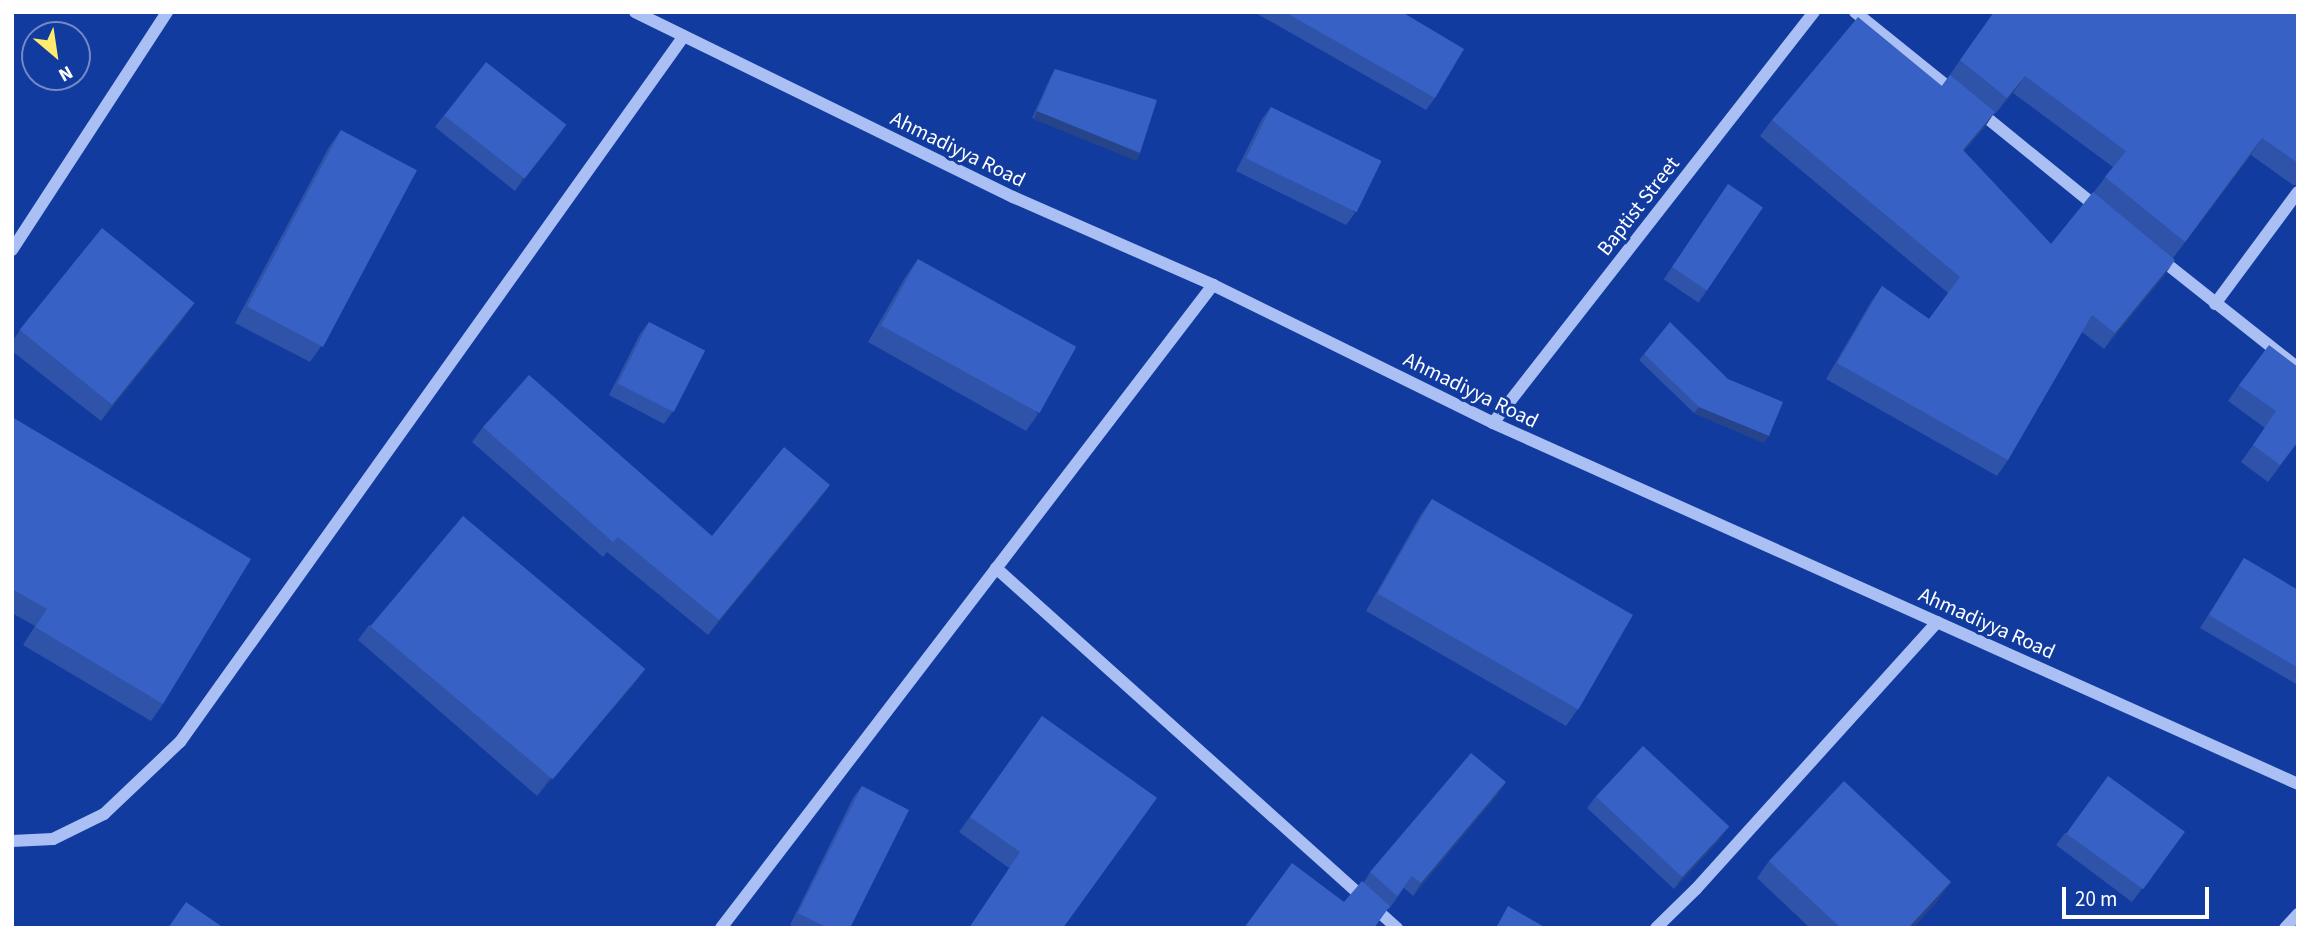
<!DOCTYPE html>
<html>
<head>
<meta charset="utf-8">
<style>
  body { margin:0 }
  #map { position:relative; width:2310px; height:940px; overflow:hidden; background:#123b9f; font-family:"Source Sans 3",sans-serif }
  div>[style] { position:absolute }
  .minor>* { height:12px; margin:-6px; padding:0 6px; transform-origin:6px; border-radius:6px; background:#aac0f4 }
  .wall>* { inset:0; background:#2f53a9; transform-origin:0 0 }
  .shaded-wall>* { inset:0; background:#264489; transform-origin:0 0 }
  .building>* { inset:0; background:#3761c4; transform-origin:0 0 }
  span { translate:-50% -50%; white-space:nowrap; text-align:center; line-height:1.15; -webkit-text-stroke:6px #123b9f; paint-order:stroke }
  .street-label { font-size:21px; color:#fff }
  .frame { position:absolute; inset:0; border:14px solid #fff; pointer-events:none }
  .north { position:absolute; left:21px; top:21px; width:70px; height:70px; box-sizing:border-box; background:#123b9f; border:2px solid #7189c5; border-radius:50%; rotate:151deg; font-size:19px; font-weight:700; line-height:28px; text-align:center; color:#fff }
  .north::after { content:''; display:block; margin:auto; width:24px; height:32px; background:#ffeb6d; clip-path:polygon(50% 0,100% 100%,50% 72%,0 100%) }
  .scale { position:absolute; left:2062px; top:887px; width:147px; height:32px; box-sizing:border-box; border:4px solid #fff; border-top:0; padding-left:9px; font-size:21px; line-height:24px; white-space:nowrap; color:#fff; -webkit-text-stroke:5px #123b9f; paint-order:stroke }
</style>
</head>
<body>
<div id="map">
  <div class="minor">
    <div style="left:635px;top:12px;width:421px;rotate:26.1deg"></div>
    <div style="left:1013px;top:197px;width:219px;rotate:23.7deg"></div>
    <div style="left:1213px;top:285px;width:312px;rotate:26.2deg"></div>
    <div style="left:1493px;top:423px;width:882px;rotate:24.15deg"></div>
    <div style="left:1855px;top:12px;width:131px;rotate:38.8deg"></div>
    <div style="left:1976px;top:109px;width:157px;rotate:39.1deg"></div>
    <div style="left:12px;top:250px;width:284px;rotate:-56.9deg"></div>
    <div style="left:2158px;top:257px;width:179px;rotate:38.4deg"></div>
    <div style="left:2215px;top:304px;width:139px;rotate:-53.5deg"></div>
    <div style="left:1493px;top:423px;width:521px;rotate:-52.01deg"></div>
    <div style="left:996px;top:568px;width:539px;rotate:41.92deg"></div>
    <div style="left:12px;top:841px;width:41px;rotate:-2.8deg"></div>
    <div style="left:53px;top:839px;width:57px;rotate:-26.1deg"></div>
    <div style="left:104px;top:814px;width:105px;rotate:-43.5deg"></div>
    <div style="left:180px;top:742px;width:867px;rotate:-54.48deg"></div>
    <div style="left:721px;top:928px;width:810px;rotate:-52.58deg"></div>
    <div style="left:1656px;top:928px;width:56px;rotate:-44.3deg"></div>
    <div style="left:1696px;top:889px;width:360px;rotate:-47.9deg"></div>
    <div style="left:2285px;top:928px;width:19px;rotate:-47deg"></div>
  </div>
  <div class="wall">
    <div style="clip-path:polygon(1254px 12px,1402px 12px,1435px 98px,1426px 110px)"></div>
    <div style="clip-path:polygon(evenodd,1994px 12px,2298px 12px,2298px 185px,2293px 185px,2251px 155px,2173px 258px,2164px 276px,2104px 349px,2082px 332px,2008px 460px,1997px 476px,1826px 379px,1871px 302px,1882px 286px,1929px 319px,1948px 293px,1760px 136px,1772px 120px,1942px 86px,1994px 12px,2013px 93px,2113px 167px,2094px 192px,2051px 244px,1964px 151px,1984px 128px,1994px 113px,1995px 114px,2013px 93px)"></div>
    <div style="clip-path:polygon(1055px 69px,1140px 153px,1136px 160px,1032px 118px,1051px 76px)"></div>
    <div style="clip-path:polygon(1271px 107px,1355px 213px,1346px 225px,1236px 171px,1262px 119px)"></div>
    <div style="clip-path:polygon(444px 115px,557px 138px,515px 191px,435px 127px)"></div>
    <div style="clip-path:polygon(341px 130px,322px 345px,310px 362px,235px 323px,329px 147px)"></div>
    <div style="left:1728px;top:184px;width:42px;height:115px;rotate:34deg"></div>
    <div style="clip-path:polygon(918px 259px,1038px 414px,1026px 431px,868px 342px,906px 276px)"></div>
    <div style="clip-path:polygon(183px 319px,101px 421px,12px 351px,12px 342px,20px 330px)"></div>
    <div style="clip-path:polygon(649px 322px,673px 411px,664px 424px,609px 395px,640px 334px)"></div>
    <div style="clip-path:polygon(1644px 354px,1764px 443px,1694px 413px,1639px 360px)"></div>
    <div style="clip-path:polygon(2298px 367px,2298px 442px,2268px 482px,2241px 462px,2265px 428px,2228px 401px,2239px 385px)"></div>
    <div style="clip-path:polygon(12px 417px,163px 704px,151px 721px,23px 645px,35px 626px,12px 613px)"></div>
    <div style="clip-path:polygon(483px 427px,712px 536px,819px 500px,708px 635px,607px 552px,603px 557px,472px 442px)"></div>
    <div style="clip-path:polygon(1432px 499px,1578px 709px,1566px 726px,1366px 611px,1420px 516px)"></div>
    <div style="clip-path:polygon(2244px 558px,2298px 590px,2298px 685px,2200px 628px)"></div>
    <div style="clip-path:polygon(369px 625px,634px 684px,537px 796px,358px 640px)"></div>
    <div style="clip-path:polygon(1042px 716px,1157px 798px,1009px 868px,959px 832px)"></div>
    <div style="clip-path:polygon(862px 786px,850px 928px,794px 928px,790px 925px,853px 798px)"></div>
    <div style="clip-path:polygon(1498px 794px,1413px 896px,1404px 888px,1389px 909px,1344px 902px,1364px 882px,1370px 872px)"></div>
    <div style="clip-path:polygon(1596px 796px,1720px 839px,1674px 889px,1587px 808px)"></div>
    <div style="clip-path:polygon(2185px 832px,2132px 902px,2056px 845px,2065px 833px)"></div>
    <div style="clip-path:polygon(1769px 861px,1939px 899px,1913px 928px,1810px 928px,1757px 878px)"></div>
  </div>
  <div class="shaded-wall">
    <div style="clip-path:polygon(2025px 76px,2013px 93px,1995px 114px,2007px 98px)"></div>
    <div style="left:1037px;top:111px;width:111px;height:9px;rotate:22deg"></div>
    <div style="clip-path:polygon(1995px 112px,1984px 128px,1951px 166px,1963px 150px)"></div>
    <div style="clip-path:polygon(566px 125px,557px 138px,515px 191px,523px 178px)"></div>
    <div style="clip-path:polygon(2262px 138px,2251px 155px,2173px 259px,2185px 242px)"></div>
    <div style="clip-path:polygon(2175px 260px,2164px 276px,2104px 349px,2115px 333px)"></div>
    <div style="clip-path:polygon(195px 302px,183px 319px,101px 421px,113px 404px)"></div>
    <div style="clip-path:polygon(1699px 407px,1769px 436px,1764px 443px,1694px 413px)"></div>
    <div style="clip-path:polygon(830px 485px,819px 500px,708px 635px,719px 620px)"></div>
    <div style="clip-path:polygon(645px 669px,634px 684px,537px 796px,548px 781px)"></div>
    <div style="clip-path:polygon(1506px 782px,1498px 794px,1413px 896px,1421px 883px)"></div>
    <div style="clip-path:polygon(1729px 827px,1720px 839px,1674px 889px,1683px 876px)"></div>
    <div style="clip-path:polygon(1951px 882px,1939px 899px,1913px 928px,1908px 928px)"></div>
  </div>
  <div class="building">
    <div style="clip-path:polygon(1285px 12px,1402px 12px,1464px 49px,1435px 98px)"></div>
    <div style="clip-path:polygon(1994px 12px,2298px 12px,2298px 163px,2262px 138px,2185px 242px,2105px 177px,2126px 151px,2025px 76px,2007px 98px,1960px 60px)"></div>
    <div style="clip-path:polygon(1858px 17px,1942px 86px,1950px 75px,1995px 112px,1963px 150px,2051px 244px,2093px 192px,2175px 260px,2115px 333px,2092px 315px,2008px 460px,1837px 363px,1882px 286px,1929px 319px,1960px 277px,1772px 120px)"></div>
    <div style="left:486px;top:62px;width:102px;height:68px;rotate:38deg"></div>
    <div style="clip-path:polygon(1055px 69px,1157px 100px,1140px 153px,1037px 111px)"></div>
    <div style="left:1271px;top:107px;width:123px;height:57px;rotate:26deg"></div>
    <div style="left:341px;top:130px;width:86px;height:200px;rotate:28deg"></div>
    <div style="left:1728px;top:184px;width:42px;height:100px;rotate:34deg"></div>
    <div style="left:102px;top:228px;width:119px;height:131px;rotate:39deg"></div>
    <div style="left:918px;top:259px;width:181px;height:76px;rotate:29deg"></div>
    <div style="left:649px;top:322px;width:63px;height:69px;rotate:27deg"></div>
    <div style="clip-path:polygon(1670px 322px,1728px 379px,1783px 402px,1769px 436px,1699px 407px,1644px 354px)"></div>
    <div style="clip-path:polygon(2269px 345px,2298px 367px,2298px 441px,2280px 465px,2253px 445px,2276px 411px,2239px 385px)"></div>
    <div style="clip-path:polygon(529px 375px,712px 536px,784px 447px,830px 485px,719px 620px,618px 537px,613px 542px,483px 427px)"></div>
    <div style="clip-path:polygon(12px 417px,251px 559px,163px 704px,35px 627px,47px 609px,12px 589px)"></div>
    <div style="left:1432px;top:499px;width:232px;height:109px;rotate:30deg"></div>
    <div style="left:463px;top:516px;width:238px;height:144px;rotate:40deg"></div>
    <div style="clip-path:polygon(2244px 558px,2298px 590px,2298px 668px,2209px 615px)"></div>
    <div style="clip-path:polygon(1042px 716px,1157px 798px,1063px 928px,969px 928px,1020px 852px,970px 817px)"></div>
    <div style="left:1643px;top:746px;width:118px;height:69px;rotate:43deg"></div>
    <div style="clip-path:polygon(1471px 753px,1506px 782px,1421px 883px,1412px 876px,1397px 896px,1370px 872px)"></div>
    <div style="left:2108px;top:776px;width:95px;height:71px;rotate:36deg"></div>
    <div style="clip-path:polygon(1844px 781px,1951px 882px,1908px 928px,1841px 928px,1769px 861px)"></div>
    <div style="clip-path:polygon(862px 786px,909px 810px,850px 928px,828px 928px,798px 913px)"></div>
    <div style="clip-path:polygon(1292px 863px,1344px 902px,1362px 881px,1390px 906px,1374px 928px,1244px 928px)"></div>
    <div style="clip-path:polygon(186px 902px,224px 928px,168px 928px)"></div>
    <div style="clip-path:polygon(1508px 906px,1546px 928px,1496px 928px)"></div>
  </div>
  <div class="street-label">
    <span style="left:958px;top:149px;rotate:26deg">Ahmadiyya Road</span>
    <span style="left:1638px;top:206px;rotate:-52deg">Baptist Street</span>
    <span style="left:1471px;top:390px;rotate:26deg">Ahmadiyya Road</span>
    <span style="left:1987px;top:623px;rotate:24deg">Ahmadiyya Road</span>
  </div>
  <div class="frame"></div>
  <div class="north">N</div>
  <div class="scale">20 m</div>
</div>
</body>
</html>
